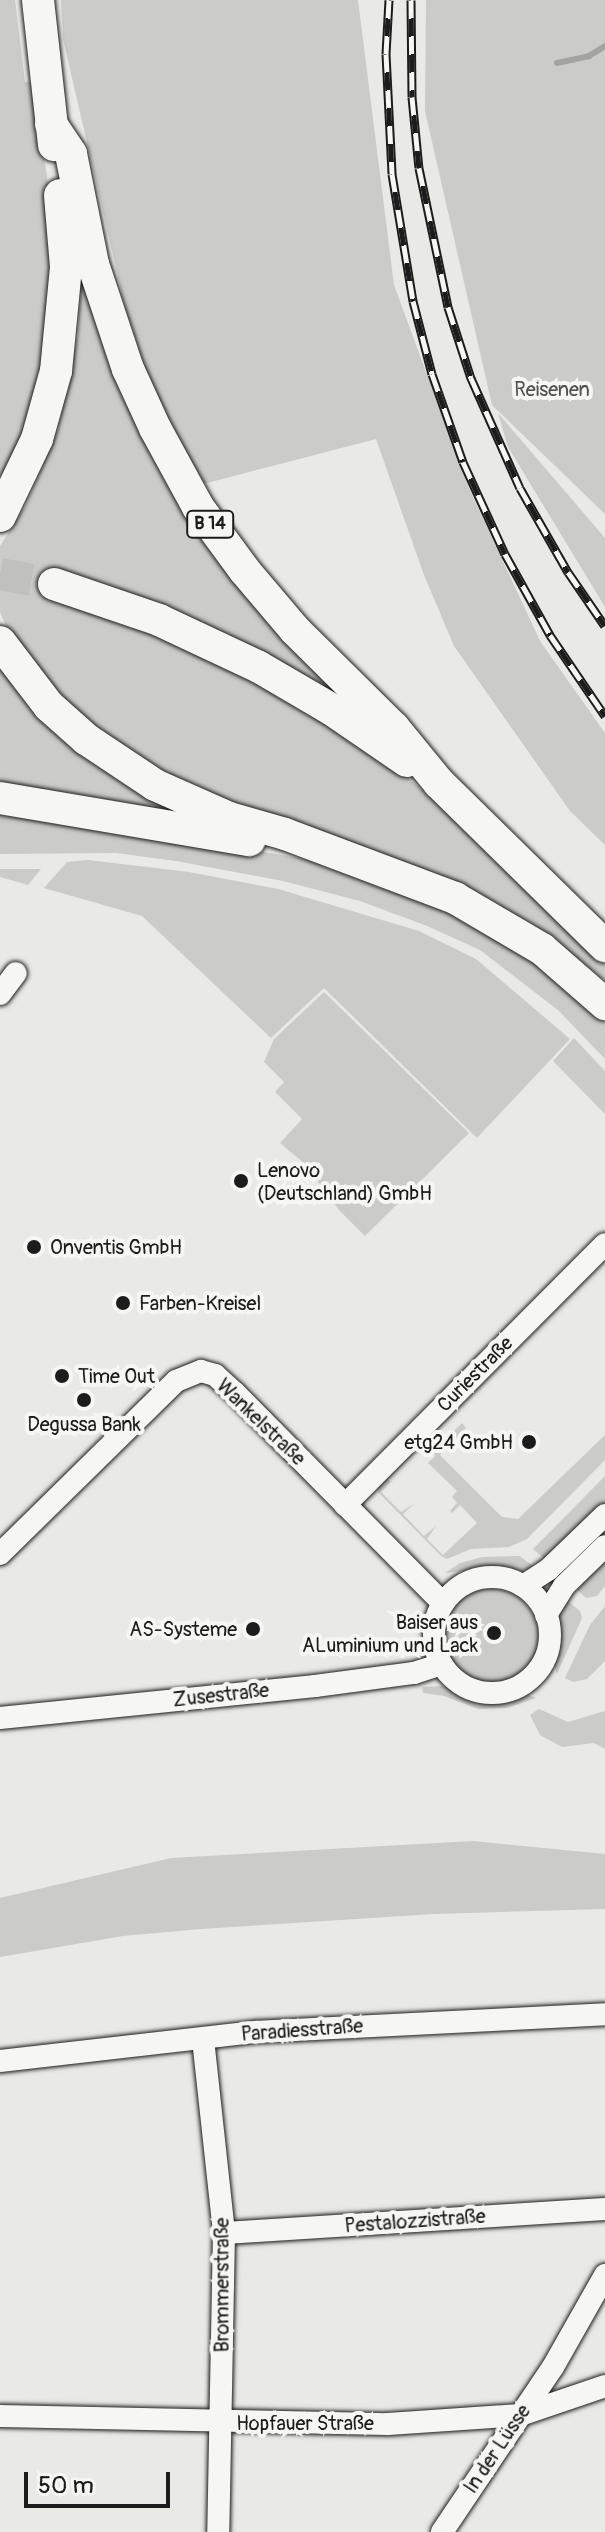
<!DOCTYPE html>
<html>
<head>
<meta charset="utf-8">
<style>
  body { margin:0 }
  #map { position:relative; width:605px; height:2532px; overflow:hidden; background:#e9e9e5; font-family:Pangolin,sans-serif }
  div>[style] { position:absolute }
  .green>* { inset:0; background:#cbcbc7 }
  .round { border-radius:50% }
  .stream>* { height:6px; margin:-3px; padding:0 3px; transform-origin:3px; border-radius:3px; background:#a3a3a1 }
  .highway-tunnel>* { height:32px; margin-top:-16px; transform-origin:0; background:repeating-linear-gradient(90deg,#c0c0bd 0 32px,transparent 0 48px) }
  .roads { filter:drop-shadow(0 0 2px #1c1c1c) drop-shadow(0 0 2px #1c1c1c) }
  .minor>* { height:22px; margin:-11px; padding:0 11px; transform-origin:11px; border-radius:11px; background:#f6f6f2 }
  .minor>.ring { margin:-11px; padding:0; box-sizing:content-box; background:none; border:22px solid #f6f6f2; border-radius:50% }
  .highway>* { height:32px; margin:-16px; padding:0 16px; transform-origin:16px; border-radius:16px; background:#f6f6f2 }
  .rail>* { height:9px; margin-top:-4.5px; transform-origin:0; background:repeating-linear-gradient(90deg,#f6f6f2 0 18px,#1c1c1c 0 36px); box-sizing:border-box; border-block:2px solid #1c1c1c }
  .dots>* { width:22px; height:22px; translate:-50% -50%; box-sizing:border-box; border:4px solid #f6f6f2; border-radius:50% }
  span { translate:-50% -50%; white-space:nowrap; text-align:center; line-height:1.15; -webkit-text-stroke:8px #f6f6f2; paint-order:stroke }
  .shield-label span { padding:2px 6px; background:#f6f6f2; border:2px solid; border-radius:6px; -webkit-text-stroke-width:0 }
  .shield-label { font-size:18px; color:#1c1c1c; font-weight:700 }
  .park-label { font-size:20px; color:#51514f }
  .poi-label { font-size:20px; color:#1c1c1c }
  .left { translate:0 -50%; text-align:left }
  .right { translate:-100% -50%; text-align:right }
  .street-label { font-size:20px; color:#1c1c1c }
  .scale { position:absolute; left:24px; top:2472px; width:146px; height:36px; box-sizing:border-box; border:4px solid #1c1c1c; border-top:0; padding-left:10px; font-size:24px; line-height:28px; white-space:nowrap; color:#1c1c1c; -webkit-text-stroke:6px #f6f6f2; paint-order:stroke }
</style>
</head>
<body>
<div id="map">
  <div class="green">
    <div style="clip-path:polygon(0 0,15px 0,25px 82px,31px 82px,43px 150px,50px 197px,52px 314px,32px 414px,0 487px)"></div>
    <div style="clip-path:polygon(61px 0,358px 0,394px 285px,468px 486px,540px 641px,605px 733px,605px 845px,570px 811px,454px 646px,424px 575px,376px 439px,199px 485px,152px 388px,125px 307px,63px 39px)"></div>
    <div style="clip-path:polygon(426px 0,605px 0,605px 514px,492px 405px,425px 111px)"></div>
    <div style="clip-path:polygon(82px 267px,127px 398px,376px 727px,221px 656px,397px 769px,448px 811px,605px 965px,605px 980px,526px 920px,454px 883px,197px 797px,94px 735px,13px 642px,0 612px,0 546px,26px 505px,58px 429px,78px 336px)"></div>
    <div style="clip-path:polygon(498px 413px,605px 538px,605px 607px,508px 447px)"></div>
    <div style="clip-path:polygon(0 661px,221px 822px,0 790px)"></div>
    <div style="clip-path:polygon(0 806px,299px 858px,351px 871px,427px 897px,537px 964px,595px 1017px,598px 1015px,605px 1023px,605px 1059px,559px 1011px,480px 950px,427px 926px,360px 901px,283px 881px,176px 861px,116px 853px,0 854px)"></div>
    <div style="clip-path:polygon(88px 860px,189px 872px,278px 889px,419px 931px,476px 959px,570px 1039px,477px 1138px,324px 988px,271px 1038px,142px 916px,44px 888px,67px 862px)"></div>
    <div style="clip-path:polygon(0 869px,41px 869px,28px 885px,0 877px)"></div>
    <div style="clip-path:polygon(324px 992px,469px 1133px,365px 1236px,339px 1210px,305px 1164px,280px 1143px,302px 1119px,275px 1092px,284px 1082px,264px 1062px,274px 1039px)"></div>
    <div style="clip-path:polygon(574px 1038px,605px 1071px,605px 1114px,553px 1061px)"></div>
    <div style="clip-path:polygon(462px 1423px,466px 1428px,440px 1455px,502px 1517px,518px 1519px,605px 1435px,605px 1460px,527px 1539px,509px 1547px,471px 1549px,447px 1559px,441px 1556px,378px 1492px,378px 1487px,387px 1478px,391px 1482px,381px 1492px,401px 1512px,414px 1504px,403px 1514px,424px 1536px,436px 1526px,427px 1539px,443px 1555px,477px 1523px,460px 1505px,452px 1513px,450px 1511px,457px 1503px,452px 1497px,457px 1491px,428px 1463px,435px 1456px,433px 1452px)"></div>
    <div style="clip-path:polygon(605px 1476px,605px 1504px,547px 1561px,533px 1549px)"></div>
    <div style="clip-path:polygon(605px 1553px,605px 1586px,597px 1596px,586px 1598px,573px 1586px)"></div>
    <div style="clip-path:polygon(520px 1556px,535px 1568px,520px 1571px,497px 1567px,445px 1573px,460px 1563px,482px 1557px)"></div>
    <div class="round" style="left:444px;top:1589px;width:94px;height:94px"></div>
    <div style="clip-path:polygon(564px 1598px,580px 1611px,582px 1618px,557px 1674px,553px 1661px,559px 1639px,558px 1610px)"></div>
    <div style="clip-path:polygon(605px 1606px,605px 1661px,587px 1679px,573px 1682px,565px 1678px,590px 1625px)"></div>
    <div style="clip-path:polygon(442px 1686px,476px 1698px,503px 1700px,524px 1693px,536px 1698px,507px 1708px,478px 1709px,444px 1696px,423px 1693px,422px 1687px)"></div>
    <div style="clip-path:polygon(539px 1709px,568px 1722px,605px 1711px,605px 1749px,594px 1743px,562px 1747px,540px 1735px,530px 1715px)"></div>
    <div style="clip-path:polygon(473px 1841px,605px 1854px,605px 1909px,434px 1914px,201px 1929px,123px 1936px,0 1957px,0 1898px,171px 1858px)"></div>
  </div>
  <div class="stream">
    <div style="left:557px;top:63px;width:33px;rotate:-12deg"></div>
    <div style="left:589px;top:56px;width:19px;rotate:-32deg"></div>
  </div>
  <div class="highway-tunnel">
    <div style="left:0;top:574px;width:55px;rotate:10.5deg"></div>
  </div>
  <div class="roads">
    <div class="minor">
      <div style="left:0;top:994px;width:26px;rotate:-53deg"></div>
      <div style="left:345px;top:1505px;width:368px;rotate:-45.1deg"></div>
      <div style="left:0;top:1554px;width:247px;rotate:-44.5deg"></div>
      <div style="left:176px;top:1381px;width:27px;rotate:-22deg"></div>
      <div style="left:201px;top:1371px;width:15px;rotate:16deg"></div>
      <div style="left:215px;top:1375px;width:27px;rotate:42deg"></div>
      <div style="left:235px;top:1393px;width:296px;rotate:45.3deg"></div>
      <div class="ring" style="left:434px;top:1577px;width:94px;height:94px"></div>
      <div style="left:523px;top:1586px;width:30px;rotate:-33deg"></div>
      <div style="left:548px;top:1570px;width:79px;rotate:-44deg"></div>
      <div style="left:546px;top:1615px;width:34px;rotate:-58deg"></div>
      <div style="left:564px;top:1586px;width:57px;rotate:-44.3deg"></div>
      <div style="left:0;top:1718px;width:317px;rotate:-5.8deg"></div>
      <div style="left:315px;top:1686px;width:100px;rotate:-7.5deg"></div>
      <div style="left:414px;top:1673px;width:28px;rotate:-18deg"></div>
      <div style="left:203px;top:2039px;width:195px;rotate:83.8deg"></div>
      <div style="left:224px;top:2233px;width:299px;rotate:91.1deg"></div>
      <div style="left:0;top:2061px;width:257px;rotate:-6.5deg"></div>
      <div style="left:255px;top:2032px;width:350px;rotate:-2.9deg"></div>
      <div style="left:224px;top:2233px;width:382px;rotate:-3.6deg"></div>
      <div style="left:0;top:2416px;width:388px;rotate:1.2deg"></div>
      <div style="left:388px;top:2424px;width:132px;rotate:-3.9deg"></div>
      <div style="left:520px;top:2415px;width:90px;rotate:-18.8deg"></div>
      <div style="left:442px;top:2532px;width:199px;rotate:-56.1deg"></div>
      <div style="left:553px;top:2367px;width:106px;rotate:-60.5deg"></div>
    </div>
    <div class="highway">
      <div style="left:38px;top:0;width:146px;rotate:83.7deg"></div>
      <div style="left:51px;top:124px;width:36px;rotate:56deg"></div>
      <div style="left:71px;top:154px;width:112px;rotate:78.7deg"></div>
      <div style="left:93px;top:264px;width:111px;rotate:71.6deg"></div>
      <div style="left:128px;top:369px;width:65px;rotate:65.4deg"></div>
      <div style="left:155px;top:428px;width:90px;rotate:61.4deg"></div>
      <div style="left:198px;top:507px;width:79px;rotate:53.7deg"></div>
      <div style="left:245px;top:571px;width:77px;rotate:49.7deg"></div>
      <div style="left:295px;top:630px;width:139px;rotate:44.7deg"></div>
      <div style="left:394px;top:728px;width:71px;rotate:50.7deg"></div>
      <div style="left:439px;top:783px;width:233px;rotate:44.5deg"></div>
      <div style="left:0;top:516px;width:85px;rotate:-64.3deg"></div>
      <div style="left:37px;top:439px;width:71px;rotate:-74.4deg"></div>
      <div style="left:56px;top:371px;width:104px;rotate:-84.5deg"></div>
      <div style="left:66px;top:267px;width:72px;rotate:-94.8deg"></div>
      <div style="left:54px;top:584px;width:111px;rotate:18.9deg"></div>
      <div style="left:159px;top:620px;width:110px;rotate:25.2deg"></div>
      <div style="left:259px;top:667px;width:83px;rotate:30.3deg"></div>
      <div style="left:331px;top:709px;width:92px;rotate:34.4deg"></div>
      <div style="left:0;top:642px;width:81px;rotate:52.6deg"></div>
      <div style="left:49px;top:706px;width:50px;rotate:41.7deg"></div>
      <div style="left:86px;top:739px;width:83px;rotate:33.7deg"></div>
      <div style="left:155px;top:785px;width:81px;rotate:24deg"></div>
      <div style="left:229px;top:818px;width:58px;rotate:15.9deg"></div>
      <div style="left:285px;top:834px;width:182px;rotate:20.6deg"></div>
      <div style="left:455px;top:898px;width:101px;rotate:30.4deg"></div>
      <div style="left:542px;top:949px;width:84px;rotate:41.1deg"></div>
      <div style="left:0;top:798px;width:253px;rotate:9.6deg"></div>
    </div>
  </div>
  <div class="rail">
    <div style="left:389px;top:0;width:54px;rotate:93.2deg"></div>
    <div style="left:386px;top:54px;width:120px;rotate:87.1deg"></div>
    <div style="left:392px;top:174px;width:129px;rotate:80.6deg"></div>
    <div style="left:413px;top:301px;width:75px;rotate:75.4deg"></div>
    <div style="left:432px;top:374px;width:93px;rotate:70.6deg"></div>
    <div style="left:463px;top:462px;width:101px;rotate:65.5deg"></div>
    <div style="left:505px;top:554px;width:93px;rotate:60.9deg"></div>
    <div style="left:550px;top:635px;width:98px;rotate:55.8deg"></div>
    <div style="left:411px;top:0;width:97px;rotate:89.4deg"></div>
    <div style="left:412px;top:97px;width:71px;rotate:84.4deg"></div>
    <div style="left:419px;top:168px;width:142px;rotate:78.2deg"></div>
    <div style="left:448px;top:307px;width:75px;rotate:72.1deg"></div>
    <div style="left:471px;top:378px;width:120px;rotate:66deg"></div>
    <div style="left:520px;top:488px;width:97px;rotate:60.3deg"></div>
    <div style="left:568px;top:572px;width:65px;rotate:55.6deg"></div>
  </div>
  <div class="dots">
    <div style="left:241px;top:1181px;background:#1c1c1c"></div>
    <div style="left:34px;top:1247px;background:#1c1c1c"></div>
    <div style="left:123px;top:1303px;background:#1c1c1c"></div>
    <div style="left:62px;top:1376px;background:#1c1c1c"></div>
    <div style="left:84px;top:1400px;background:#1c1c1c"></div>
    <div style="left:529px;top:1442px;background:#1c1c1c"></div>
    <div style="left:253px;top:1629px;background:#1c1c1c"></div>
    <div style="left:494px;top:1633px;background:#1c1c1c"></div>
  </div>
  <div class="shield-label">
    <span style="left:210px;top:524px">B 14</span>
  </div>
  <div class="park-label">
    <span style="left:552px;top:389px">Reisenen</span>
  </div>
  <div class="poi-label">
    <span class="left" style="left:257px;top:1182px">Lenovo<br>(Deutschland) GmbH</span>
    <span class="left" style="left:50px;top:1247px">Onventis GmbH</span>
    <span class="left" style="left:139px;top:1303px">Farben-Kreisel</span>
    <span class="left" style="left:78px;top:1376px">Time Out</span>
    <span style="left:84px;top:1424px">Degussa Bank</span>
    <span class="right" style="left:513px;top:1442px">etg24 GmbH</span>
    <span class="right" style="left:478px;top:1634px">Baiser aus<br>ALuminium und Lack</span>
    <span class="right" style="left:237px;top:1629px">AS-Systeme</span>
  </div>
  <div class="street-label">
    <span style="left:475px;top:1374px;rotate:-45deg">Curiestraße</span>
    <span style="left:261px;top:1422px;rotate:44deg">Wankelstraße</span>
    <span style="left:221px;top:1695px;rotate:-6deg">Zusestraße</span>
    <span style="left:302px;top:2030px;rotate:-4deg">Paradiesstraße</span>
    <span style="left:415px;top:2221px;rotate:-4deg">Pestalozzistraße</span>
    <span style="left:222px;top:2285px;rotate:-90deg">Brommerstraße</span>
    <span style="left:305px;top:2423px">Hopfauer Straße</span>
    <span style="left:497px;top:2449px;rotate:-56deg">In der Lüsse</span>
  </div>
  <div class="scale">50 m</div>
</div>
</body>
</html>
